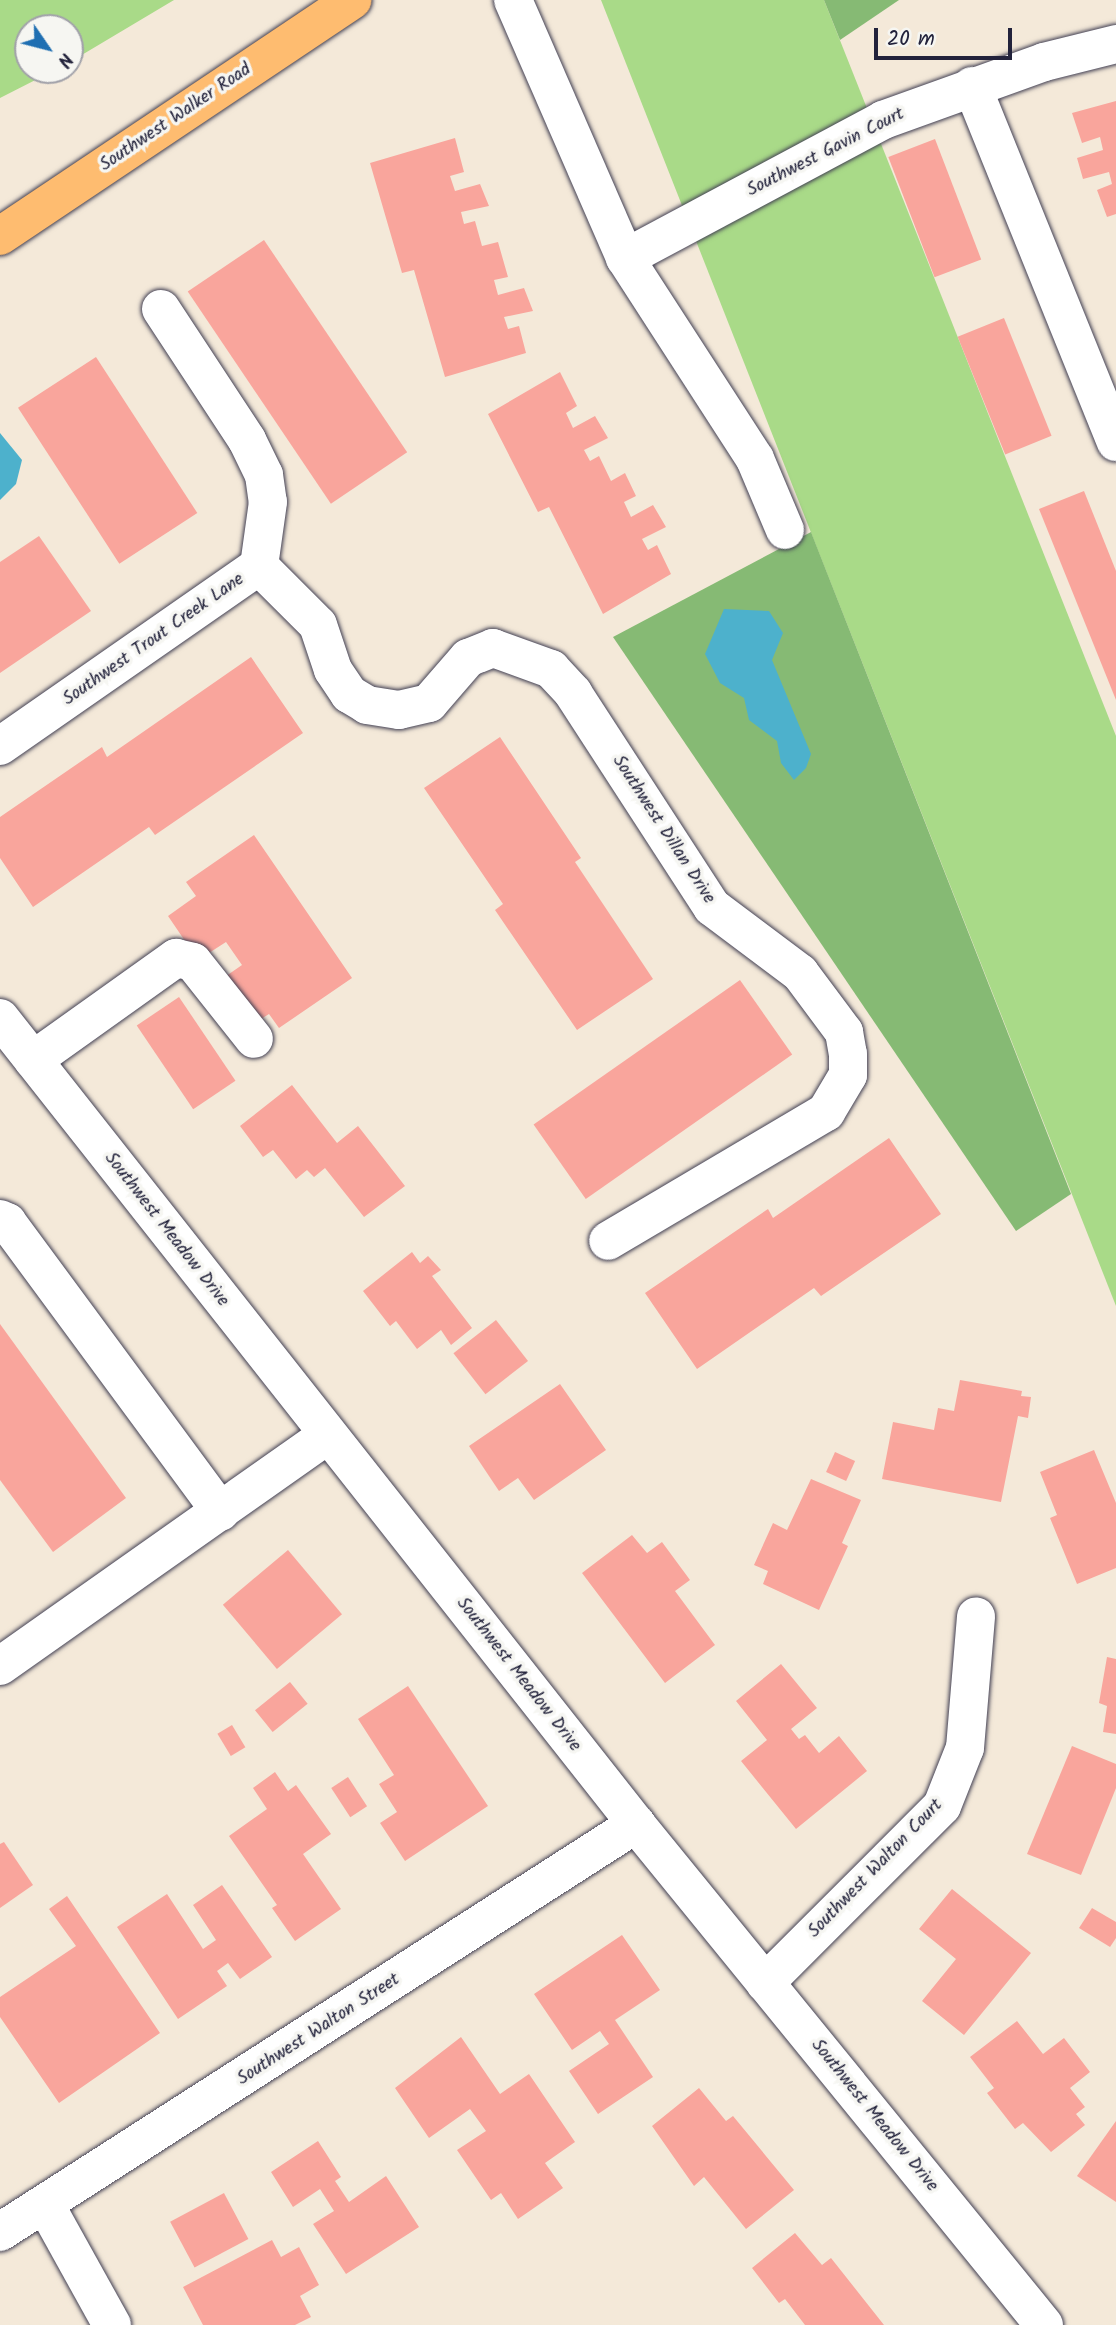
<!DOCTYPE html>
<html>
<head>
<meta charset="utf-8">
<style>
  body { margin:0 }
  #map { position:relative; width:1116px; height:2325px; overflow:hidden; background:#f4e9d9; font-family:Kalam,sans-serif }
  div>[style] { position:absolute }
  .green>* { inset:0; background:#a9da88 }
  .forest>* { inset:0; background:#86ba74 }
  .water>* { inset:0; background:#4db1cc }
  .building>* { inset:0; background:#f9a59c; transform-origin:0 0 }
  .roads { filter:drop-shadow(0 0 2px #424053) drop-shadow(0 0 2px #424053) }
  .minor>* { height:38px; margin:-19px; padding:0 19px; transform-origin:19px; border-radius:19px; background:#fff }
  .major>* { height:38px; margin:-19px; padding:0 19px; transform-origin:19px; border-radius:19px; background:#febc70 }
  span { translate:-50% -50%; white-space:nowrap; text-align:center; line-height:1.15; -webkit-text-stroke:7px #f6f6f2; paint-order:stroke }
  .street-label { font-size:18px; color:#22223b }
  .north { position:absolute; left:14px; top:14px; width:70px; height:70px; box-sizing:border-box; background:#f6f6f2; border:2px solid #a1a1a9; border-radius:50%; rotate:125deg; font-size:19px; font-weight:700; line-height:28px; text-align:center; color:#22223b }
  .north::after { content:''; display:block; margin:auto; width:24px; height:32px; background:#1f6fb2; clip-path:polygon(50% 0,100% 100%,50% 72%,0 100%) }
  .scale { position:absolute; left:874px; top:28px; width:138px; height:32px; box-sizing:border-box; border:4px solid #22223b; border-top:0; padding-left:9px; font-size:21px; line-height:24px; white-space:nowrap; color:#22223b; -webkit-text-stroke:5px #f6f6f2; paint-order:stroke }
</style>
</head>
<body>
<div id="map">
  <div class="green">
    <div style="clip-path:polygon(0 0,174px 0,70px 62px,70px 28px,28px 28px,28px 70px,55px 70px,0 98px)"></div>
    <div style="clip-path:polygon(601px 0,824px 0,1116px 736px,1116px 1306px)"></div>
  </div>
  <div class="forest">
    <div style="clip-path:polygon(824px 0,899px 0,840px 40px)"></div>
    <div style="clip-path:polygon(811px 532px,1071px 1194px,1016px 1231px,613px 637px)"></div>
  </div>
  <div class="water">
    <div style="clip-path:polygon(0 433px,22px 460px,16px 484px,0 500px)"></div>
    <div style="clip-path:polygon(724px 609px,769px 611px,783px 633px,772px 660px,811px 754px,806px 768px,794px 780px,781px 763px,777px 741px,749px 720px,744px 698px,720px 683px,705px 654px)"></div>
  </div>
  <div class="building">
    <div style="clip-path:polygon(1116px 101px,1116px 214px,1107px 217px,1097px 190px,1112px 184px,1109px 172px,1083px 179px,1077px 158px,1103px 150px,1100px 137px,1082px 143px,1072px 113px)"></div>
    <div style="clip-path:polygon(455px 138px,464px 172px,450px 176px,455px 191px,480px 184px,489px 206px,461px 212px,464px 224px,475px 221px,482px 246px,498px 242px,508px 277px,494px 280px,498px 295px,524px 288px,533px 311px,504px 317px,508px 329px,519px 326px,526px 353px,445px 377px,414px 270px,402px 273px,370px 163px)"></div>
    <div style="left:935px;top:139px;width:129px;height:50px;rotate:69deg"></div>
    <div style="left:264px;top:240px;width:256px;height:92px;rotate:56deg"></div>
    <div style="left:1004px;top:318px;width:127px;height:50px;rotate:68deg"></div>
    <div style="left:96px;top:357px;width:186px;height:93px;rotate:57deg"></div>
    <div style="clip-path:polygon(560px 372px,577px 406px,566px 413px,573px 428px,595px 416px,608px 438px,584px 450px,590px 461px,599px 456px,611px 481px,625px 473px,636px 496px,624px 502px,631px 517px,653px 505px,666px 527px,642px 539px,648px 550px,657px 545px,671px 574px,603px 614px,549px 507px,538px 512px,488px 414px)"></div>
    <div style="clip-path:polygon(1084px 491px,1116px 571px,1116px 700px,1039px 509px)"></div>
    <div style="clip-path:polygon(39px 536px,91px 611px,0 673px,0 562px)"></div>
    <div style="clip-path:polygon(251px 657px,303px 733px,155px 835px,149px 827px,33px 907px,0 858px,0 817px,102px 747px,107px 757px)"></div>
    <div style="clip-path:polygon(500px 737px,581px 858px,575px 862px,653px 979px,577px 1030px,495px 910px,503px 904px,424px 788px)"></div>
    <div style="clip-path:polygon(254px 835px,352px 978px,279px 1028px,269px 1014px,247px 1028px,216px 983px,242px 965px,226px 942px,198px 960px,168px 916px,196px 896px,186px 882px)"></div>
    <div style="left:740px;top:980px;width:91px;height:252px;rotate:55deg"></div>
    <div style="left:179px;top:997px;width:101px;height:51px;rotate:56deg"></div>
    <div style="clip-path:polygon(292px 1085px,337px 1143px,358px 1126px,405px 1186px,364px 1217px,325px 1168px,314px 1177px,307px 1170px,296px 1179px,273px 1150px,263px 1157px,240px 1126px)"></div>
    <div style="clip-path:polygon(889px 1138px,941px 1214px,821px 1296px,814px 1288px,697px 1369px,645px 1293px,768px 1209px,773px 1218px)"></div>
    <div style="clip-path:polygon(412px 1252px,420px 1263px,428px 1256px,441px 1270px,432px 1276px,472px 1328px,451px 1345px,441px 1330px,417px 1349px,396px 1321px,390px 1326px,363px 1291px)"></div>
    <div style="left:496px;top:1320px;width:52px;height:54px;rotate:52deg"></div>
    <div style="clip-path:polygon(0 1324px,126px 1498px,53px 1552px,0 1480px)"></div>
    <div style="clip-path:polygon(960px 1380px,1022px 1391px,1021px 1396px,1031px 1397px,1028px 1418px,1018px 1416px,1001px 1502px,882px 1479px,893px 1422px,934px 1430px,938px 1408px,954px 1411px)"></div>
    <div style="clip-path:polygon(560px 1384px,606px 1450px,534px 1500px,518px 1478px,499px 1491px,469px 1446px)"></div>
    <div style="clip-path:polygon(1094px 1450px,1116px 1503px,1116px 1568px,1077px 1584px,1050px 1518px,1057px 1515px,1040px 1472px)"></div>
    <div style="left:835px;top:1452px;width:22px;height:22px;rotate:24deg"></div>
    <div style="clip-path:polygon(811px 1479px,861px 1500px,842px 1543px,848px 1546px,819px 1610px,763px 1584px,768px 1571px,754px 1565px,773px 1523px,787px 1530px)"></div>
    <div style="clip-path:polygon(632px 1535px,647px 1553px,662px 1542px,690px 1580px,675px 1591px,715px 1645px,665px 1683px,582px 1573px)"></div>
    <div style="left:288px;top:1550px;width:84px;height:85px;rotate:50deg"></div>
    <div style="clip-path:polygon(1107px 1657px,1116px 1659px,1116px 1734px,1103px 1732px,1107px 1706px,1099px 1703px)"></div>
    <div style="clip-path:polygon(781px 1664px,817px 1708px,791px 1729px,799px 1739px,805px 1735px,819px 1753px,839px 1736px,867px 1771px,796px 1829px,741px 1761px,767px 1740px,736px 1701px)"></div>
    <div style="left:290px;top:1682px;width:28px;height:45px;rotate:51deg"></div>
    <div style="clip-path:polygon(408px 1686px,488px 1806px,405px 1861px,380px 1823px,397px 1812px,379px 1784px,394px 1775px,358px 1719px)"></div>
    <div style="left:232px;top:1725px;width:26px;height:17px;rotate:59deg"></div>
    <div style="clip-path:polygon(1072px 1746px,1116px 1764px,1116px 1788px,1081px 1875px,1027px 1854px)"></div>
    <div style="clip-path:polygon(275px 1772px,288px 1791px,296px 1785px,331px 1834px,303px 1854px,341px 1909px,295px 1941px,272px 1908px,277px 1905px,229px 1836px,267px 1809px,253px 1788px)"></div>
    <div style="left:348px;top:1777px;width:35px;height:20px;rotate:57deg"></div>
    <div style="clip-path:polygon(4px 1842px,33px 1885px,0 1908px,0 1844px)"></div>
    <div style="clip-path:polygon(222px 1885px,272px 1957px,240px 1979px,228px 1963px,217px 1971px,227px 1986px,178px 2019px,117px 1927px,167px 1894px,203px 1949px,216px 1940px,193px 1905px)"></div>
    <div style="clip-path:polygon(952px 1889px,1031px 1953px,964px 2035px,922px 2001px,956px 1959px,919px 1929px)"></div>
    <div style="clip-path:polygon(67px 1896px,160px 2033px,59px 2103px,0 2017px,0 1997px,76px 1946px,49px 1909px)"></div>
    <div style="clip-path:polygon(1092px 1908px,1116px 1922px,1116px 1938px,1110px 1947px,1079px 1928px)"></div>
    <div style="clip-path:polygon(622px 1935px,660px 1990px,615px 2020px,653px 2077px,598px 2114px,569px 2071px,609px 2044px,600px 2031px,572px 2050px,534px 1994px)"></div>
    <div style="clip-path:polygon(1017px 2021px,1043px 2054px,1064px 2038px,1090px 2072px,1070px 2088px,1085px 2107px,1076px 2114px,1085px 2125px,1051px 2152px,1023px 2123px,1015px 2129px,987px 2093px,994px 2088px,970px 2057px)"></div>
    <div style="clip-path:polygon(461px 2037px,500px 2094px,529px 2074px,575px 2142px,545px 2163px,563px 2188px,518px 2219px,501px 2193px,491px 2200px,457px 2150px,486px 2131px,470px 2109px,429px 2138px,395px 2088px)"></div>
    <div style="clip-path:polygon(699px 2088px,726px 2121px,733px 2116px,794px 2190px,746px 2229px,704px 2177px,694px 2186px,652px 2126px)"></div>
    <div style="clip-path:polygon(1116px 2121px,1116px 2202px,1077px 2176px)"></div>
    <div style="clip-path:polygon(318px 2141px,341px 2177px,335px 2181px,349px 2202px,386px 2176px,419px 2227px,346px 2274px,313px 2224px,334px 2211px,320px 2189px,293px 2207px,271px 2172px)"></div>
    <div style="left:224px;top:2193px;width:52px;height:61px;rotate:62deg"></div>
    <div style="clip-path:polygon(795px 2233px,822px 2265px,831px 2258px,884px 2325px,805px 2325px,785px 2299px,779px 2303px,752px 2268px)"></div>
    <div style="clip-path:polygon(272px 2240px,281px 2257px,299px 2247px,319px 2285px,300px 2296px,311px 2317px,295px 2325px,203px 2325px,183px 2287px)"></div>
  </div>
  <div class="roads">
    <div class="minor">
      <div style="left:513px;top:0;width:281px;rotate:66.5deg"></div>
      <div style="left:625px;top:258px;width:239px;rotate:57.1deg"></div>
      <div style="left:755px;top:459px;width:77px;rotate:67.1deg"></div>
      <div style="left:972px;top:86px;width:384px;rotate:68deg"></div>
      <div style="left:625px;top:258px;width:293px;rotate:-28.1deg"></div>
      <div style="left:883px;top:120px;width:171px;rotate:-19.8deg"></div>
      <div style="left:1044px;top:62px;width:74px;rotate:-14deg"></div>
      <div style="left:161px;top:309px;width:157px;rotate:56.7deg"></div>
      <div style="left:247px;top:440px;width:39px;rotate:64deg"></div>
      <div style="left:264px;top:475px;width:27px;rotate:82deg"></div>
      <div style="left:268px;top:502px;width:65px;rotate:98deg"></div>
      <div style="left:0;top:746px;width:315px;rotate:-34.8deg"></div>
      <div style="left:259px;top:566px;width:83px;rotate:45deg"></div>
      <div style="left:318px;top:625px;width:47px;rotate:71.6deg"></div>
      <div style="left:333px;top:670px;width:29px;rotate:56deg"></div>
      <div style="left:349px;top:694px;width:21px;rotate:31deg"></div>
      <div style="left:367px;top:705px;width:32px;rotate:9deg"></div>
      <div style="left:399px;top:710px;width:31px;rotate:-13deg"></div>
      <div style="left:429px;top:703px;width:60px;rotate:-49.1deg"></div>
      <div style="left:468px;top:658px;width:27px;rotate:-22deg"></div>
      <div style="left:493px;top:648px;width:62px;rotate:19.9deg"></div>
      <div style="left:551px;top:669px;width:33px;rotate:47deg"></div>
      <div style="left:573px;top:693px;width:255px;rotate:57deg"></div>
      <div style="left:712px;top:907px;width:110px;rotate:36.9deg"></div>
      <div style="left:800px;top:973px;width:74px;rotate:53.3deg"></div>
      <div style="left:844px;top:1032px;width:22px;rotate:80deg"></div>
      <div style="left:848px;top:1054px;width:21px;rotate:90deg"></div>
      <div style="left:848px;top:1075px;width:43px;rotate:120.7deg"></div>
      <div style="left:826px;top:1112px;width:253px;rotate:149.4deg"></div>
      <div style="left:0;top:1018px;width:1027px;rotate:51.72deg"></div>
      <div style="left:636px;top:1824px;width:646px;rotate:50.84deg"></div>
      <div style="left:33px;top:1060px;width:176px;rotate:-35.5deg"></div>
      <div style="left:176px;top:958px;width:17px;rotate:13deg"></div>
      <div style="left:193px;top:962px;width:98px;rotate:51.6deg"></div>
      <div style="left:0;top:1219px;width:8px;rotate:23deg"></div>
      <div style="left:7px;top:1222px;width:360px;rotate:53.6deg"></div>
      <div style="left:0;top:1666px;width:400px;rotate:-35.2deg"></div>
      <div style="left:765px;top:1983px;width:250px;rotate:-45deg"></div>
      <div style="left:942px;top:1806px;width:62px;rotate:-68.4deg"></div>
      <div style="left:965px;top:1748px;width:132px;rotate:-85.2deg"></div>
      <div style="left:46px;top:2206px;width:136px;rotate:61deg"></div>
      <div style="left:0;top:2232px;width:756px;rotate:-32.68deg"></div>
    </div>
    <div class="major">
      <div style="left:0;top:236px;width:424px;rotate:-33.8deg"></div>
    </div>
  </div>
  <div class="street-label">
    <span style="left:176px;top:118px;rotate:-34deg">Southwest Walker Road</span>
    <span style="left:826px;top:153px;rotate:-27deg">Southwest Gavin Court</span>
    <span style="left:154px;top:640px;rotate:-35deg">Southwest Trout Creek Lane</span>
    <span style="left:663px;top:830px;rotate:57deg">Southwest Dillan Drive</span>
    <span style="left:166px;top:1230px;rotate:52deg">Southwest Meadow Drive</span>
    <span style="left:518px;top:1675px;rotate:52deg">Southwest Meadow Drive</span>
    <span style="left:876px;top:1869px;rotate:-46deg">Southwest Walton Court</span>
    <span style="left:319px;top:2030px;rotate:-33deg">Southwest Walton Street</span>
    <span style="left:874px;top:2116px;rotate:51deg">Southwest Meadow Drive</span>
  </div>
  <div class="north">N</div>
  <div class="scale">20 m</div>
</div>
</body>
</html>
